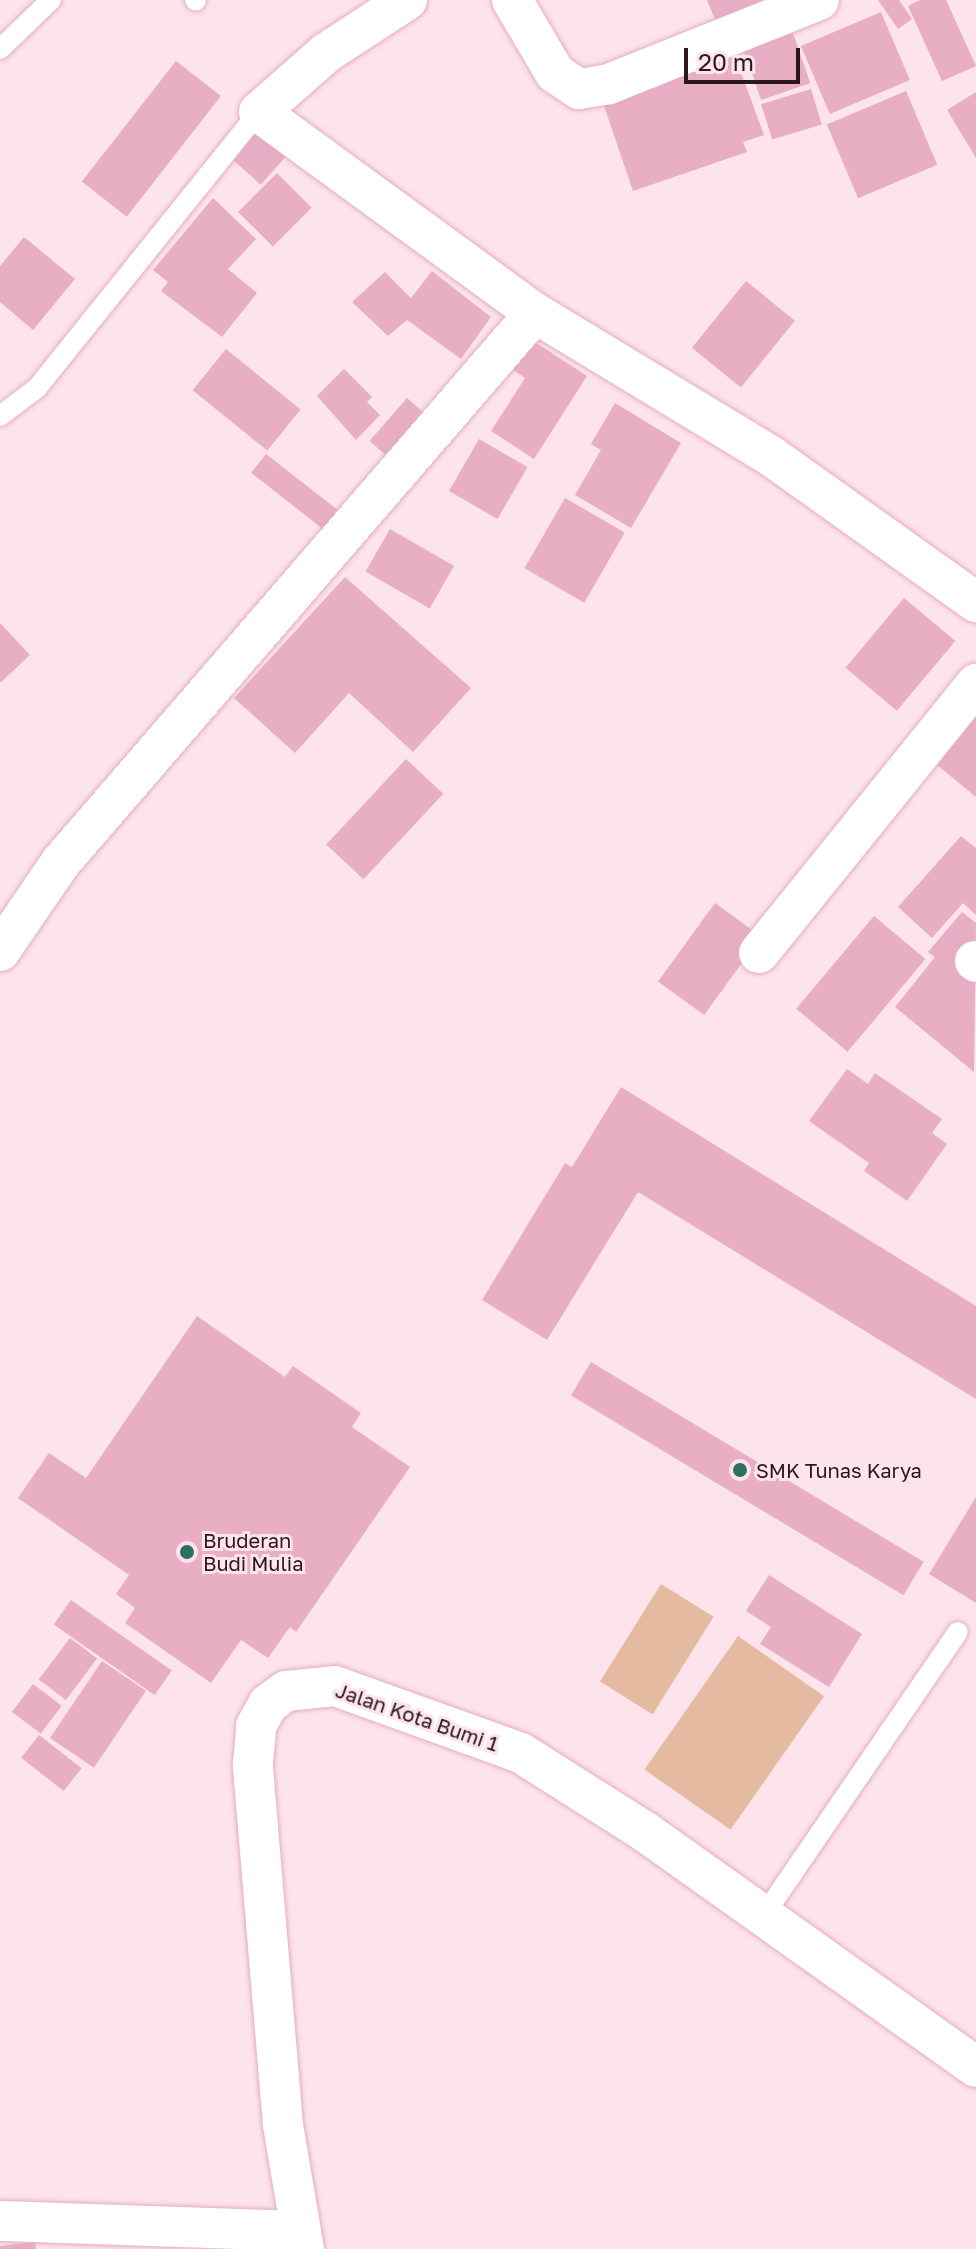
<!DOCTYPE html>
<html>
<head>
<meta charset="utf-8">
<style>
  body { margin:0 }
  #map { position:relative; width:976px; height:2249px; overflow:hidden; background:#fce3ec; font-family:"Golos Text",sans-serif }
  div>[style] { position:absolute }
  .green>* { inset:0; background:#e4bba0; transform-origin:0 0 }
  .building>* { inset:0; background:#e8aec4; transform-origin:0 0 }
  .roads { filter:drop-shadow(0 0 2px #e6acc1) drop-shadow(0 0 2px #e6acc1) }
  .service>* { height:20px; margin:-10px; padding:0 10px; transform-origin:10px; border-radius:10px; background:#fff }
  .minor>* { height:40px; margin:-20px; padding:0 20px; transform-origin:20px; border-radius:20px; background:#fff }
  .dots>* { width:22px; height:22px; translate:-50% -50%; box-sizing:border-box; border:4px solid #fce3ec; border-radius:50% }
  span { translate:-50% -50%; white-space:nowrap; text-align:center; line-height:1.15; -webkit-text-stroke:6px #fce3ec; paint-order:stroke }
  .poi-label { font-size:20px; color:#2b161e }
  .left { translate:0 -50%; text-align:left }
  .street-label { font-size:20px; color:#2b161e }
  .scale { position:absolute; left:684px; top:48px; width:116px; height:36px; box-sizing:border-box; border:4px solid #2b161e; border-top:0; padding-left:10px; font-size:24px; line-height:28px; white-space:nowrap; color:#2b161e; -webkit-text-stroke:6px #fce3ec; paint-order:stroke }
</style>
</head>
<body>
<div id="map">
  <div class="green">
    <div style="left:661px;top:1584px;width:62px;height:115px;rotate:32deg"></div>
    <div style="left:738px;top:1636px;width:105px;height:163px;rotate:35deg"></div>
  </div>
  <div class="building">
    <div style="clip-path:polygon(707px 0,767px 0,716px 22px)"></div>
    <div style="clip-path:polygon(878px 0,899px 0,912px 19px,898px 29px)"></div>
    <div style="clip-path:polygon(920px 0,946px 0,976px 66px,942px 81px,908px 6px)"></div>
    <div style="left:881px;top:12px;width:74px;height:87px;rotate:67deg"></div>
    <div style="left:793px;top:33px;width:53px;height:52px;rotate:71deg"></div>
    <div style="clip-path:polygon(735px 56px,764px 135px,743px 142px,747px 152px,633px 191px,602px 100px)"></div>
    <div style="left:176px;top:61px;width:57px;height:153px;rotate:38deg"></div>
    <div style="left:811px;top:89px;width:37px;height:52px;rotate:73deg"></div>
    <div style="left:906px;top:91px;width:80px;height:86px;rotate:67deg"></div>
    <div style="clip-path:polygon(976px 92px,976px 158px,947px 110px)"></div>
    <div style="left:265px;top:120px;width:40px;height:51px;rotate:42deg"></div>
    <div style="left:277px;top:173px;width:49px;height:55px;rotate:45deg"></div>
    <div style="clip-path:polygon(213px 198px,256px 239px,228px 269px,257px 293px,222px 337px,161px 291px,168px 282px,153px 270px)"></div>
    <div style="clip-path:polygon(24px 237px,75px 279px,33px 330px,0 302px,0 266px)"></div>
    <div style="clip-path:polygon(432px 271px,491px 317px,461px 359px,407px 320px,388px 336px,352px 302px,385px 272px,411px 298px)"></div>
    <div style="left:746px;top:281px;width:63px;height:86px;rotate:39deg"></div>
    <div style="clip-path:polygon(521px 333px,587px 376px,534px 459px,491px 431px,525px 378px,503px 363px)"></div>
    <div style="left:226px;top:349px;width:96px;height:53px;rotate:39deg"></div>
    <div style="clip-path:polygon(344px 369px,372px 397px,367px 402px,380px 415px,356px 440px,317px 396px)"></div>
    <div style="left:407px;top:398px;width:33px;height:57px;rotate:41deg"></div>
    <div style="clip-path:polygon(615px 403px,681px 443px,631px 528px,575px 495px,601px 450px,591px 444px)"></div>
    <div style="left:479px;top:439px;width:56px;height:60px;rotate:30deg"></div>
    <div style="left:266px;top:454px;width:100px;height:24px;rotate:38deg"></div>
    <div style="left:565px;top:498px;width:69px;height:81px;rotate:30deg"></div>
    <div style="left:390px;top:529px;width:74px;height:49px;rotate:30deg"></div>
    <div style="clip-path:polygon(345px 577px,471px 688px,413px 752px,349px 693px,295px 753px,234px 698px)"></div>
    <div style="left:904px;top:598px;width:67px;height:91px;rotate:40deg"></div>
    <div style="clip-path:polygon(0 623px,30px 655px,0 683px)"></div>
    <div style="clip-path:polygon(976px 692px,976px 797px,925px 755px)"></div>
    <div style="left:406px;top:759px;width:51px;height:117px;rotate:43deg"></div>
    <div style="clip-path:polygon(961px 836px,976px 848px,976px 915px,963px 903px,932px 938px,898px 907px)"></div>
    <div style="left:715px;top:903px;width:57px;height:97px;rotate:36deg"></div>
    <div style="clip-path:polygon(962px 912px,976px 923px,974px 1072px,895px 1007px,935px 957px,928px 952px)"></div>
    <div style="left:874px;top:916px;width:67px;height:121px;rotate:40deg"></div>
    <div style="clip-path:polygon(847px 1069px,868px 1084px,875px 1073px,942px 1119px,932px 1133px,947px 1144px,907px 1201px,864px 1171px,869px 1163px,809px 1121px)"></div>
    <div style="clip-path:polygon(621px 1087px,976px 1306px,976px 1399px,638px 1192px,547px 1340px,482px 1300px,565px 1163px,572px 1167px)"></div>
    <div style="clip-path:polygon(197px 1316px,285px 1377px,293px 1366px,361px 1413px,352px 1427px,410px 1467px,296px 1632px,290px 1627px,268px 1658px,241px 1640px,211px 1683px,125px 1623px,135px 1608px,116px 1594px,129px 1575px,18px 1498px,49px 1453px,86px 1478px)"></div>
    <div style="left:591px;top:1362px;width:388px;height:39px;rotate:31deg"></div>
    <div style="clip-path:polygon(976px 1497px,976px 1603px,929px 1574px)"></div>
    <div style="clip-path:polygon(769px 1575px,862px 1634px,829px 1687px,760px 1644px,771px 1627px,746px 1611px)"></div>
    <div style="left:71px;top:1600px;width:123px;height:30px;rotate:35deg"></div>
    <div style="left:70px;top:1638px;width:34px;height:52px;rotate:37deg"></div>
    <div style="left:102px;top:1661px;width:53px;height:93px;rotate:34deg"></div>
    <div style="left:33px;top:1684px;width:36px;height:35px;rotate:37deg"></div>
    <div style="left:39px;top:1735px;width:54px;height:29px;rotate:38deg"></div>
    <div style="clip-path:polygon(35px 2242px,36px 2249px,0 2249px,0 2246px)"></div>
  </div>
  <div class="roads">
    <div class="service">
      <div style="left:195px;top:0;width:1px;rotate:45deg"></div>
      <div style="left:0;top:49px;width:71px;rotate:-43.9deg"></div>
      <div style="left:0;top:416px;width:46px;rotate:-37.1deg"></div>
      <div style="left:37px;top:388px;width:354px;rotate:-51.2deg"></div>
      <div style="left:764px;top:1915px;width:343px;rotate:-55.6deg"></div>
    </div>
    <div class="minor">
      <div style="left:407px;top:0;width:97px;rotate:146.8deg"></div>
      <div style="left:326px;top:53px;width:89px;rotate:138.6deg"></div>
      <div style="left:259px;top:112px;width:341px;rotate:36.1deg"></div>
      <div style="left:535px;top:313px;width:276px;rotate:31.2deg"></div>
      <div style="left:771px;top:456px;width:252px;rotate:35.5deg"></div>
      <div style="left:512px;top:0;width:85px;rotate:59.5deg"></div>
      <div style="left:555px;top:73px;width:29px;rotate:34deg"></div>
      <div style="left:579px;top:89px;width:30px;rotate:-9deg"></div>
      <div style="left:609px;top:84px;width:226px;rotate:-21.8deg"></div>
      <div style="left:0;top:951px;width:108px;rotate:-55.6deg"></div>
      <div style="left:61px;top:862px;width:725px;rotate:-49.19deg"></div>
      <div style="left:759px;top:953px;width:346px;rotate:-51.1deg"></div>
      <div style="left:975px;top:961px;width:1px;rotate:45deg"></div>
      <div style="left:0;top:2221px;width:301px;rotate:1.9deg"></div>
      <div style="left:304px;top:2249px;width:126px;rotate:-99.6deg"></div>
      <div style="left:283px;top:2125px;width:362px;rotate:-94.8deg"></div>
      <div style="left:253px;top:1764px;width:38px;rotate:-85deg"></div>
      <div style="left:256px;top:1726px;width:25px;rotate:-61deg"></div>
      <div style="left:268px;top:1704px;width:22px;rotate:-36deg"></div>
      <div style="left:286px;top:1691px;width:49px;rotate:-5.8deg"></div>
      <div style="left:335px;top:1686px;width:198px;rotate:19.8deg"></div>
      <div style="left:521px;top:1753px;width:146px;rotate:32.4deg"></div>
      <div style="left:644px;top:1831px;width:407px;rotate:35.4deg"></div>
    </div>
  </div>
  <div class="dots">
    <div style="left:740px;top:1470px;background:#2f7161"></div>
    <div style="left:187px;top:1552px;background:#2f7161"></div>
  </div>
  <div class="poi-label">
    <span class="left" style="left:756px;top:1470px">SMK Tunas Karya</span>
    <span class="left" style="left:203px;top:1552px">Bruderan<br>Budi Mulia</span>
  </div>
  <div class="street-label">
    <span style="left:417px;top:1717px;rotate:19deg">Jalan Kota Bumi 1</span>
  </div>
  <div class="scale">20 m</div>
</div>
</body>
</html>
